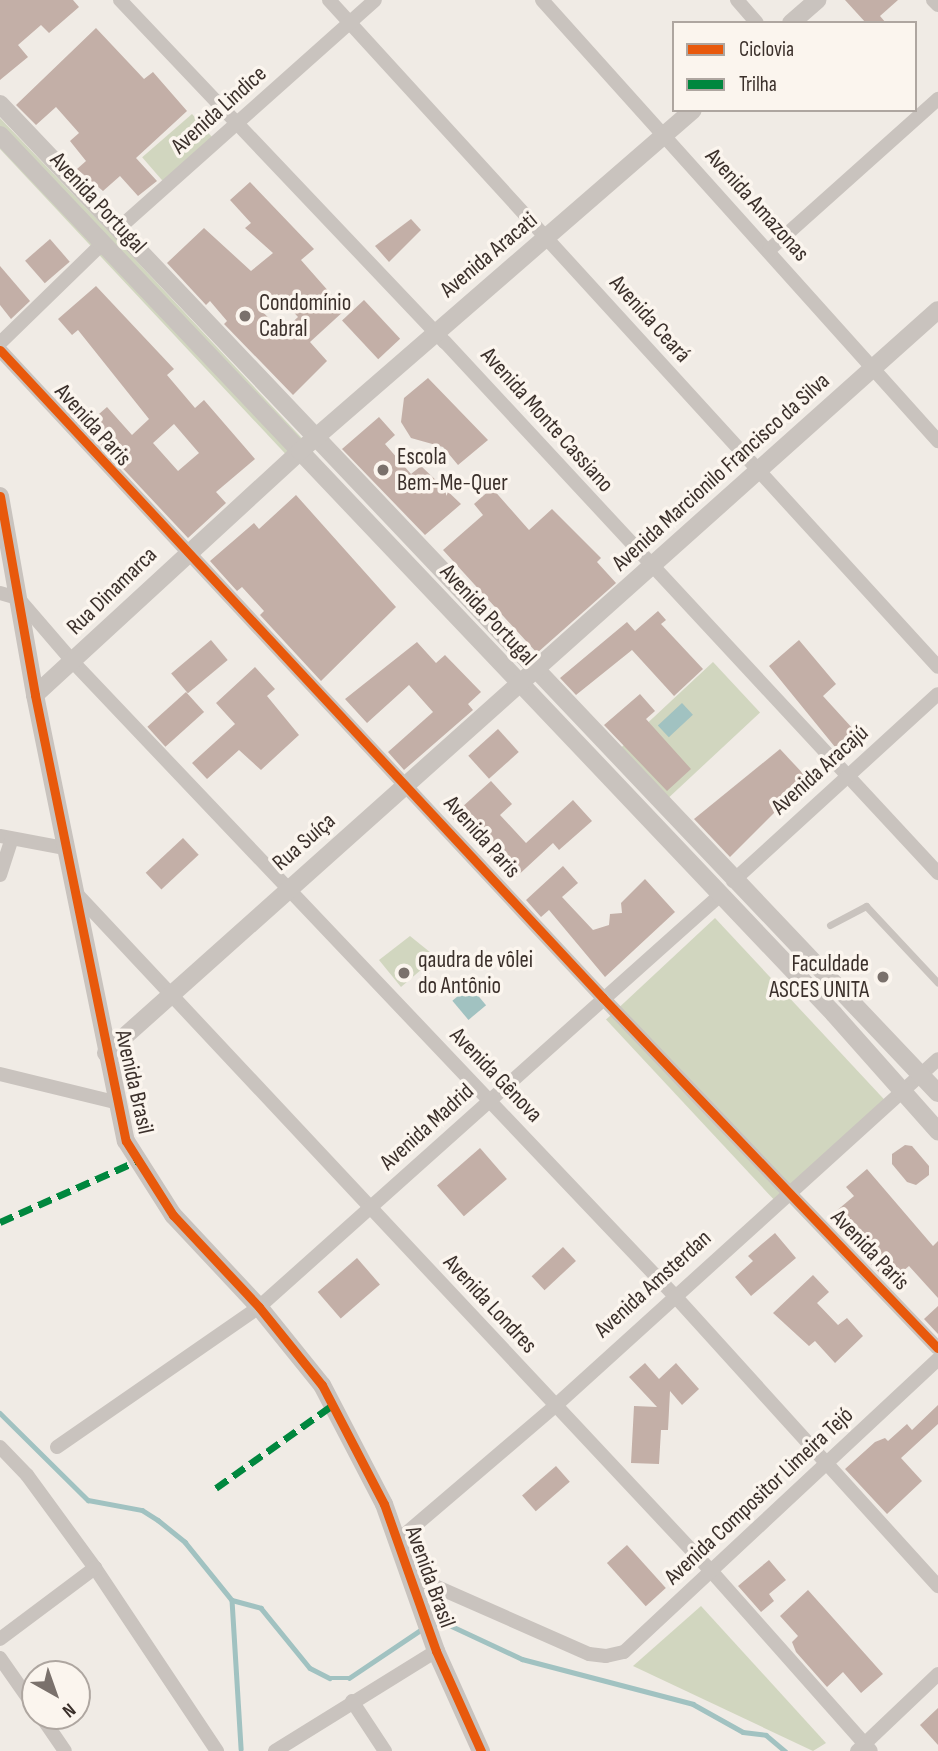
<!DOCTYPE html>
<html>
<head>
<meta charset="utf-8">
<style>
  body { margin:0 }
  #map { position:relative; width:938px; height:1751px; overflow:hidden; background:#f0ebe5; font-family:"Sofia Sans Condensed",sans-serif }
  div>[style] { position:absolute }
  .green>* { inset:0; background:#d1d6bf; transform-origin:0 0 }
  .water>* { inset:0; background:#a1c2c1; transform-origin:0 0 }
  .stream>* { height:4.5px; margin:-2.25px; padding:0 2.25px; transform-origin:2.25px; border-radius:2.25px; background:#a1c2c1 }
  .building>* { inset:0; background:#c3afa7; transform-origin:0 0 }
  .service>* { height:7px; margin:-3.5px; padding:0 3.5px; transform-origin:3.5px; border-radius:3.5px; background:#c9c3be }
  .minor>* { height:14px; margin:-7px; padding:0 7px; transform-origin:7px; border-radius:7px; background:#c9c3be }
  .tertiary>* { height:18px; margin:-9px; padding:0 9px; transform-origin:9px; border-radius:9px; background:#c9c3be }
  .quiet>* { height:7px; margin-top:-3.5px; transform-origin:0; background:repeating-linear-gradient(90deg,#00873e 0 14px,transparent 0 21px) }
  .cycleway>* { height:9px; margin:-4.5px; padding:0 4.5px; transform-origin:4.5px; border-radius:4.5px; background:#e8590c }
  .dots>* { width:19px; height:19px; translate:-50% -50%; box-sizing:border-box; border:4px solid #fbf5ee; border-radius:50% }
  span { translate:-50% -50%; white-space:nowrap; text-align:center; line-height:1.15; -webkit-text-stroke:7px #fbf5ee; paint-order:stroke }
  .street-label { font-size:23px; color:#3b302b }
  .poi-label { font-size:23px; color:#3b302b }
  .left { translate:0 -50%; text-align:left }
  .right { translate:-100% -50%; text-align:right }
  .legend { position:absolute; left:672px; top:21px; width:245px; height:91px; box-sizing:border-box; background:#fbf5ee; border:2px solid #aea6a0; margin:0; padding:9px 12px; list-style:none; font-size:21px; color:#3b302b }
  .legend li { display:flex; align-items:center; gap:14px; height:35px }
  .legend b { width:35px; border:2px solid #aea6a0 }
  .north { position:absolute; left:21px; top:1660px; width:70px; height:70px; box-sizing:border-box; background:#fbf5ee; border:2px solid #aea6a0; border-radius:50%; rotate:140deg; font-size:19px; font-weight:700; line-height:28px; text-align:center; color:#3b302b }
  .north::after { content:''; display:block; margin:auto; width:24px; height:32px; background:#7a716c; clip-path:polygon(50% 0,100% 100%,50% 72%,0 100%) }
</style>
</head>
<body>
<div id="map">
  <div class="green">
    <div style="left:192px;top:114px;width:33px;height:66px;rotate:49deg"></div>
    <div style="clip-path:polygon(0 118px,117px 240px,311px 448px,293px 462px,0 149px)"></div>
    <div style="left:713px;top:662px;width:69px;height:135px;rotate:47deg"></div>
    <div style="left:715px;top:918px;width:257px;height:149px;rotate:47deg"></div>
    <div style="clip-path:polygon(410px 936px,436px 957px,401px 987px,379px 960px)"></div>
    <div style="clip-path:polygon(701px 1606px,826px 1743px,813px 1751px,633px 1666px)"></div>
  </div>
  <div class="water">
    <div style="left:682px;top:703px;width:16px;height:33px;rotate:47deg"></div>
    <div style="left:470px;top:986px;width:25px;height:23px;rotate:50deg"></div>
  </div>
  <div class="stream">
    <div style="left:0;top:1413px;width:124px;rotate:44.7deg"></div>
    <div style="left:88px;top:1500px;width:55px;rotate:10.5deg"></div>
    <div style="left:142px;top:1510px;width:19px;rotate:32deg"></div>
    <div style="left:158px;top:1520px;width:35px;rotate:39deg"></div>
    <div style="left:185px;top:1542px;width:75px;rotate:51deg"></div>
    <div style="left:232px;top:1600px;width:30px;rotate:15deg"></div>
    <div style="left:261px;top:1608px;width:77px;rotate:50.8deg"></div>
    <div style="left:310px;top:1668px;width:22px;rotate:27deg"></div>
    <div style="left:330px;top:1678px;width:19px"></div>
    <div style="left:349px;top:1678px;width:88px;rotate:-33.9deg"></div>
    <div style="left:232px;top:1600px;width:149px;rotate:86.5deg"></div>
    <div style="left:430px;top:1626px;width:14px;rotate:-17deg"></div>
    <div style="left:443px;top:1622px;width:87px;rotate:25.1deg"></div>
    <div style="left:522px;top:1659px;width:177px;rotate:14.7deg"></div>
    <div style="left:693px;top:1704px;width:57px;rotate:29.2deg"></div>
    <div style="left:743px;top:1732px;width:23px;rotate:7deg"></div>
    <div style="left:766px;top:1735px;width:25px;rotate:40deg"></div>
  </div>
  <div class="building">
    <div style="clip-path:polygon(0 0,73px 0,79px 7px,49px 33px,41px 25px,18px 45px,28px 57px,0 80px)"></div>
    <div style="clip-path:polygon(845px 0,898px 0,880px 16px,886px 23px,866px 23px)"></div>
    <div style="clip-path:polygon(96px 28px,144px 79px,153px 72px,187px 111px,136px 158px,157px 181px,138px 196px,120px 176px,103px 191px,77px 169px,86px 161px,70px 141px,79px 133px,56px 107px,36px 125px,16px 105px)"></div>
    <div style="clip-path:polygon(evenodd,250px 182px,314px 249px,301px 260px,345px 310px,310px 342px,327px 361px,293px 395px,224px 324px,227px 321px,210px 301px,206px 305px,167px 263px,204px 228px,251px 271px,273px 253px,245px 228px,251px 223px,230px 200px,250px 182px,277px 294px,298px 317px,282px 332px,260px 309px,277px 294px)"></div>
    <div style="clip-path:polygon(411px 219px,421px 230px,389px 262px,375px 246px)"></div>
    <div style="left:50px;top:239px;width:30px;height:33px;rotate:49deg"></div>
    <div style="clip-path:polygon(0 266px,30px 301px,11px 319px,0 305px)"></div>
    <div style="clip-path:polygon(evenodd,96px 286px,174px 369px,167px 375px,195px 408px,204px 400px,255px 459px,216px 492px,226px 503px,188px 538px,84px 427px,107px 407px,132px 435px,149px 419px,78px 330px,72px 335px,58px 319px,96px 286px,174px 424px,199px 453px,178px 471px,153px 443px,174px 424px)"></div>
    <div style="left:364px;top:300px;width:53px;height:30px;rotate:47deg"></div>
    <div style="clip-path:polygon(428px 378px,488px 440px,458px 465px,443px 447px,411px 438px,401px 422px,404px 398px)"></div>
    <div style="clip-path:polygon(379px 417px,395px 435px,385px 444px,411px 474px,421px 466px,461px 504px,425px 535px,342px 449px)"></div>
    <div style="clip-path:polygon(492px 488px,529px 530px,552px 509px,601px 558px,597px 562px,616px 583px,537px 653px,443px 550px,483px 515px,474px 504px)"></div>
    <div style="clip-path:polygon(296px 495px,396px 607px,321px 681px,260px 615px,264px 611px,242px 587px,237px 591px,210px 561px,254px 523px,259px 529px)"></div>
    <div style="clip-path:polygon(658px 611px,666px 620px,661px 624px,703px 669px,674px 696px,632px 650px,576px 695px,560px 678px,627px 622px,635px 631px)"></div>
    <div style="left:211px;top:640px;width:26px;height:52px;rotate:50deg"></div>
    <div style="clip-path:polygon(799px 640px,836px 684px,823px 696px,864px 741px,844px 758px,769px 666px)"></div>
    <div style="clip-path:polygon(417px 642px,436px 663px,445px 655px,481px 692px,468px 704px,473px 710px,404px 770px,388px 752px,433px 712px,409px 685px,367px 723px,345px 699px)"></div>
    <div style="clip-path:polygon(255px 667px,275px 689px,267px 696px,299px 735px,261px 770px,239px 750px,207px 779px,192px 763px,235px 724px,216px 703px)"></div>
    <div style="left:186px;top:692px;width:27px;height:52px;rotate:48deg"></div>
    <div style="clip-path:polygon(640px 694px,655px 711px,646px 719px,691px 769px,667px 791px,604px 725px)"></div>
    <div style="left:498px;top:729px;width:31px;height:40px;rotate:48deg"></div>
    <div style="clip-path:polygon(780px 749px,808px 779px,730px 857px,694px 819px)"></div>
    <div style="clip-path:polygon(491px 781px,512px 804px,500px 815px,526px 843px,573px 800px,592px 821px,559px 850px,553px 843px,513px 880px,451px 817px)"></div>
    <div style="left:183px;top:838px;width:23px;height:51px;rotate:47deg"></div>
    <div style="clip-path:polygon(563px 866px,578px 883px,562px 897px,593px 930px,609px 925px,610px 914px,622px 913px,621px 903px,645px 879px,675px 912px,605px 977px,549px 910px,541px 917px,526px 900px)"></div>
    <div style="clip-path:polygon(905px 1145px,912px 1146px,929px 1166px,929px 1175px,916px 1185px,907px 1182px,892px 1164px,892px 1154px)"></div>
    <div style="left:480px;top:1148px;width:41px;height:57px;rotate:49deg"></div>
    <div style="clip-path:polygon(867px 1169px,933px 1246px,938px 1241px,938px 1298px,909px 1266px,889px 1283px,828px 1218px,854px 1196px,846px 1187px)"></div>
    <div style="clip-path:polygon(775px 1233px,796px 1258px,751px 1296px,735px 1277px,753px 1261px,748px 1256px)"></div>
    <div style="left:563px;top:1247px;width:19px;height:43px;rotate:47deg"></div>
    <div style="left:357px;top:1258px;width:35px;height:52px;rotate:49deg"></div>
    <div style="clip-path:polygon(813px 1275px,829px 1292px,817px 1303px,838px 1325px,847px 1318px,863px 1336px,835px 1363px,815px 1341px,809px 1346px,773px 1313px)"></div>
    <div style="clip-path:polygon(938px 1306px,938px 1334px,924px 1319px)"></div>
    <div style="clip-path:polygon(645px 1363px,659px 1379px,676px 1363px,699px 1389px,682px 1405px,670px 1391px,668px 1430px,661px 1430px,659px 1464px,631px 1463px,634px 1406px,657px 1407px,629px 1377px)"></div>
    <div style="clip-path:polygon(938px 1405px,938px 1424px,901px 1458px,922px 1481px,887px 1514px,845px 1469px,875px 1442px,885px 1438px,888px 1441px,907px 1424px,912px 1430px)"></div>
    <div style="left:556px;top:1466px;width:21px;height:45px;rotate:49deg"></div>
    <div style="left:627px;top:1545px;width:58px;height:27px;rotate:48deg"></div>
    <div style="clip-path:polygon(769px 1560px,786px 1580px,769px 1594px,774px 1601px,761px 1612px,738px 1586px)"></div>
    <div style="clip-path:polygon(808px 1590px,883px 1674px,861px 1693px,843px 1672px,827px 1687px,796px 1652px,792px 1642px,798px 1636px,780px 1616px)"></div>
    <div style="clip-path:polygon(938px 1708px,938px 1745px,920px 1725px)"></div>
  </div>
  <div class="service">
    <div style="left:830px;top:925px;width:41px;rotate:-27.8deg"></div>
    <div style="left:866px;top:906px;width:105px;rotate:46.9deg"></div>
  </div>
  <div class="minor">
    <div style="left:120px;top:0;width:472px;rotate:46.5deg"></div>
    <div style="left:445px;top:342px;width:725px;rotate:47.13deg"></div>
    <div style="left:329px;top:0;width:903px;rotate:47.6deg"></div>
    <div style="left:542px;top:0;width:593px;rotate:48.08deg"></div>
    <div style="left:737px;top:0;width:30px;rotate:49deg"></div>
    <div style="left:933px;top:0;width:7px;rotate:45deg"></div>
    <div style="left:118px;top:229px;width:344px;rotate:-41.7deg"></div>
    <div style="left:769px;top:250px;width:227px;rotate:-41.8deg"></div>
    <div style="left:0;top:343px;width:144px;rotate:-44.2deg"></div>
    <div style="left:0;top:350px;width:885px;rotate:47.06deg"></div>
    <div style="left:603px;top:998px;width:484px;rotate:46.3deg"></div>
    <div style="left:0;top:593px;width:19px;rotate:16deg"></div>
    <div style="left:18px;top:598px;width:84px;rotate:49.3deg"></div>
    <div style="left:73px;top:662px;width:873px;rotate:46.49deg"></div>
    <div style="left:674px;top:1295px;width:393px;rotate:47.8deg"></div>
    <div style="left:0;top:836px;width:66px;rotate:10.5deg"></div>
    <div style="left:0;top:875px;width:38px;rotate:-72deg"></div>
    <div style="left:733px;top:881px;width:277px;rotate:-42.4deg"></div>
    <div style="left:75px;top:892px;width:932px;rotate:46.87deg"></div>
    <div style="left:712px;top:1572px;width:239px;rotate:48.4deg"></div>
    <div style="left:0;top:1074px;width:118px;rotate:13.7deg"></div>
    <div style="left:0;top:1447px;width:39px;rotate:46deg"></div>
    <div style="left:27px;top:1475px;width:115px;rotate:53.8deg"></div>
    <div style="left:95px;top:1568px;width:220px;rotate:56.3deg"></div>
    <div style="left:57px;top:1447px;width:246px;rotate:-34.7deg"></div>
    <div style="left:259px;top:1307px;width:617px;rotate:-41.78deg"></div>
    <div style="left:397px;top:1541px;width:206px;rotate:-40.5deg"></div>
    <div style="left:554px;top:1407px;width:518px;rotate:-42.18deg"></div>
    <div style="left:412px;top:1576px;width:193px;rotate:23.8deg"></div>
    <div style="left:589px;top:1654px;width:17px;rotate:7deg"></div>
    <div style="left:606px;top:1656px;width:18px;rotate:-13deg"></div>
    <div style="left:624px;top:1652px;width:429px;rotate:-43deg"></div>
    <div style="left:0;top:1639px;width:119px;rotate:-36.8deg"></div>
    <div style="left:0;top:1658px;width:61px;rotate:55deg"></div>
    <div style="left:352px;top:1701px;width:60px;rotate:56.6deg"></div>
    <div style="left:41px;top:1716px;width:42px;rotate:55.6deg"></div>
    <div style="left:275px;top:1751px;width:190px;rotate:-31.8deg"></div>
    <div style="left:857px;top:1751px;width:112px;rotate:-43.5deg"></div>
  </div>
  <div class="tertiary">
    <div style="left:791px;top:23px;width:35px;rotate:-41deg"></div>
    <div style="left:0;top:104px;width:1363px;rotate:46.52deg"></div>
    <div style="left:0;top:135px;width:1212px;rotate:46.5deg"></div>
    <div style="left:834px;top:1014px;width:157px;rotate:48.4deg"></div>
    <div style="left:0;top:496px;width:202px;rotate:80deg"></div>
    <div style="left:35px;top:695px;width:455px;rotate:78.5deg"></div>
    <div style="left:126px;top:1141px;width:88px;rotate:57.6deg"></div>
    <div style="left:173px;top:1215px;width:126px;rotate:46.9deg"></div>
    <div style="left:259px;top:1307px;width:100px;rotate:51.1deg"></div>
    <div style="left:322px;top:1385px;width:134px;rotate:62.5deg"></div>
    <div style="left:384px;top:1504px;width:156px;rotate:70.5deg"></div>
    <div style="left:436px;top:1651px;width:110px;rotate:65.8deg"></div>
    <div style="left:35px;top:695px;width:360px;rotate:-42.6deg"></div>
    <div style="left:300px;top:451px;width:520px;rotate:-40.95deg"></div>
    <div style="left:106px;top:1053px;width:1115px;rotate:-41.77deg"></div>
  </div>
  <div class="quiet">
    <div style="left:0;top:1222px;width:148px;rotate:-24deg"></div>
    <div style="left:216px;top:1488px;width:143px;rotate:-35.4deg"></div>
  </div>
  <div class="cycleway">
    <div style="left:0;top:350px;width:885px;rotate:47.06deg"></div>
    <div style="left:603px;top:998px;width:484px;rotate:46.3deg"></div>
    <div style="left:0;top:496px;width:202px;rotate:80deg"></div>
    <div style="left:35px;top:695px;width:455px;rotate:78.5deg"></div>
    <div style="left:126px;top:1141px;width:88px;rotate:57.6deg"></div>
    <div style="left:173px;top:1215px;width:126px;rotate:46.9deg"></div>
    <div style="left:259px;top:1307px;width:100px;rotate:51.1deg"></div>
    <div style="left:322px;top:1385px;width:134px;rotate:62.5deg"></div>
    <div style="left:384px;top:1504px;width:156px;rotate:70.5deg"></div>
    <div style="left:436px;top:1651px;width:110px;rotate:65.8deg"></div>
  </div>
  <div class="dots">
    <div style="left:245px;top:316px;background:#7a716c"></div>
    <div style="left:383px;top:470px;background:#7a716c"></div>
    <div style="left:404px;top:973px;background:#7a716c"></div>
    <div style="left:883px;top:977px;background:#7a716c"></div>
  </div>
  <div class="street-label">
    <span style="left:219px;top:110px;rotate:-42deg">Avenida Lindice</span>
    <span style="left:98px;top:203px;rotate:47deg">Avenida Portugal</span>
    <span style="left:757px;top:205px;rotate:48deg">Avenida Amazonas</span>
    <span style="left:489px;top:255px;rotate:-40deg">Avenida Aracati</span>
    <span style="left:650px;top:319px;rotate:48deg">Avenida Ceará</span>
    <span style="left:547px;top:420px;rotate:48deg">Avenida Monte Cassiano</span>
    <span style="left:93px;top:425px;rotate:48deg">Avenida Paris</span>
    <span style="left:721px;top:472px;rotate:-42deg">Avenida Marcionilo Francisco da Silva</span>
    <span style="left:112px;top:591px;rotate:-44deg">Rua Dinamarca</span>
    <span style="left:488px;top:615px;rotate:47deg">Avenida Portugal</span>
    <span style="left:820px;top:770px;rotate:-42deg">Avenida Aracajú</span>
    <span style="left:482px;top:837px;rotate:48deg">Avenida Paris</span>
    <span style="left:304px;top:842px;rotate:-41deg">Rua Suíça</span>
    <span style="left:496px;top:1075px;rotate:46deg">Avenida Gênova</span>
    <span style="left:134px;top:1082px;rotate:77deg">Avenida Brasil</span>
    <span style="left:427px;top:1127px;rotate:-42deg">Avenida Madrid</span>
    <span style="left:870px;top:1250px;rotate:46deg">Avenida Paris</span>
    <span style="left:653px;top:1284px;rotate:-42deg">Avenida Amsterdan</span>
    <span style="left:490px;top:1304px;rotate:47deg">Avenida Londres</span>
    <span style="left:759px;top:1496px;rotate:-43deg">Avenida Compositor Limeira Tejó</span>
    <span style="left:430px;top:1577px;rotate:70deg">Avenida Brasil</span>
  </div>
  <div class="poi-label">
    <span class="left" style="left:259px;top:316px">Condomínio<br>Cabral</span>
    <span class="left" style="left:397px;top:470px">Escola<br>Bem-Me-Quer</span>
    <span class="left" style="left:418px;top:973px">qaudra de vôlei<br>do Antônio</span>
    <span class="right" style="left:869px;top:977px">Faculdade<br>ASCES UNITA</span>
  </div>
  <ul class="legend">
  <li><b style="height:9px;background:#e8590c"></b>Ciclovia</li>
  <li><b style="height:9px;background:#00873e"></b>Trilha</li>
  </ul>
  <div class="north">N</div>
</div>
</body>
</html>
